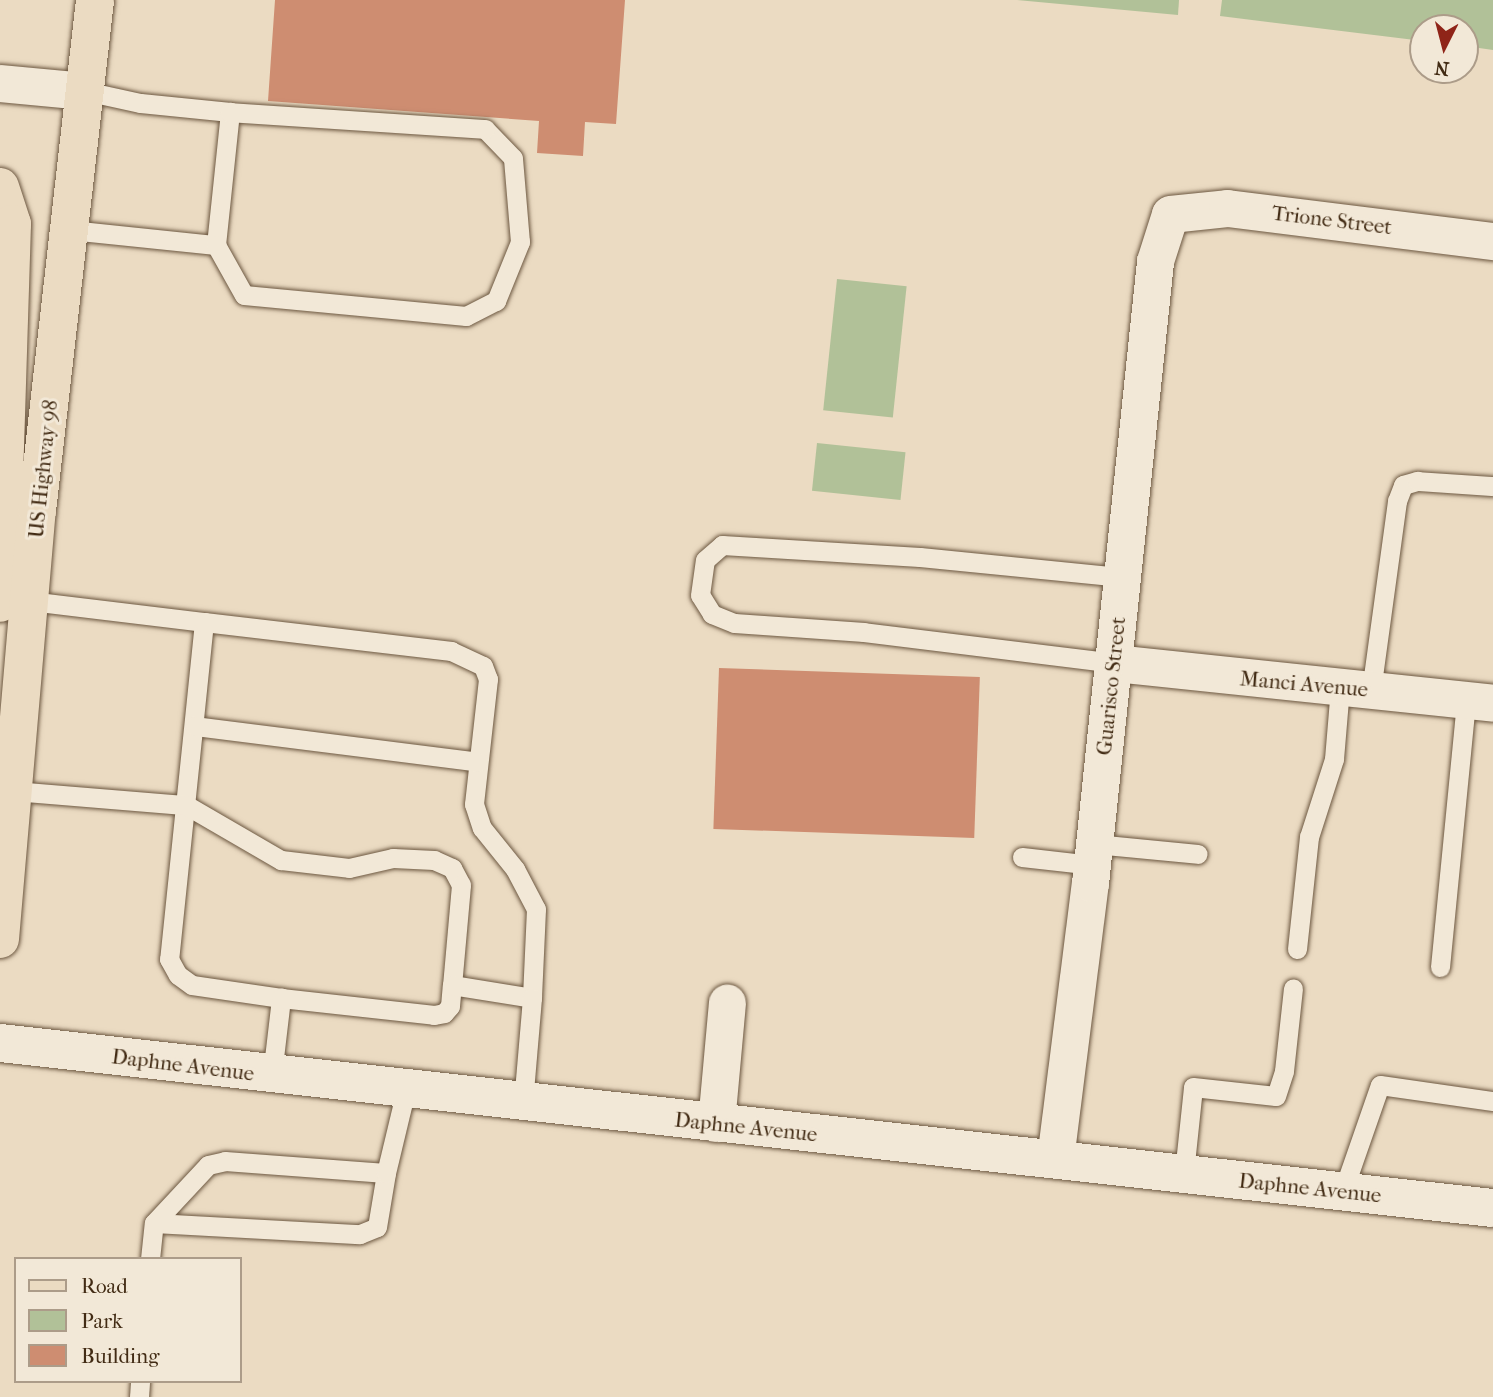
<!DOCTYPE html>
<html>
<head>
<meta charset="utf-8">
<style>
  body { margin:0 }
  #map { position:relative; width:1493px; height:1397px; overflow:hidden; background:#ebdbc2; font-family:"IM FELL French Canon",serif }
  div>[style] { position:absolute }
  .green>* { inset:0; background:#b1c198; transform-origin:0 0 }
  .building>* { inset:0; background:#ce8d71; transform-origin:0 0 }
  .roads { filter:drop-shadow(0 0 2px #6c5740) drop-shadow(0 0 2px #6c5740) }
  .lane>* { height:19px; margin:-9.5px; padding:0 9.5px; transform-origin:9.5px; border-radius:9.5px; background:#f2e8d7 }
  .street>* { height:37px; margin:-18.5px; padding:0 18.5px; transform-origin:18.5px; border-radius:18.5px; background:#f2e8d7 }
  .secondary>* { height:38px; margin:-19px; padding:0 19px; transform-origin:19px; border-radius:19px; background:#f2e8d7 }
  .primary>* { height:38px; margin:-19px; padding:0 19px; transform-origin:19px; border-radius:19px; background:#ebdbc2 }
  span { translate:-50% -50%; white-space:nowrap; text-align:center; line-height:1.15; -webkit-text-stroke:6px #f2e8d7; paint-order:stroke }
  .street-label { font-size:21px; color:#422b14 }
  .legend { position:absolute; left:14px; top:1257px; width:228px; height:126px; box-sizing:border-box; background:#f2e8d7; border:2px solid #ac9c89; margin:0; padding:9px 12px; list-style:none; font-size:21px; color:#422b14 }
  .legend li { display:flex; align-items:center; gap:14px; height:35px }
  .legend b { width:35px; border:2px solid #ac9c89 }
  .north { position:absolute; left:1409px; top:14px; width:70px; height:70px; box-sizing:border-box; background:#f2e8d7; border:2px solid #ac9c89; border-radius:50%; rotate:186deg; font-size:19px; font-weight:700; line-height:28px; text-align:center; color:#422b14 }
  .north::after { content:''; display:block; margin:auto; width:24px; height:32px; background:#8f2418; clip-path:polygon(50% 0,100% 100%,50% 72%,0 100%) }
</style>
</head>
<body>
<div id="map">
  <div class="green">
    <div style="clip-path:polygon(1017px 0,1179px 0,1178px 15px)"></div>
    <div style="clip-path:polygon(1222px 0,1493px 0,1493px 50px,1465px 46px,1465px 28px,1423px 28px,1423px 41px,1220px 16px)"></div>
    <div style="left:837px;top:279px;width:70px;height:132px;rotate:6deg"></div>
    <div style="left:817px;top:443px;width:89px;height:48px;rotate:6deg"></div>
  </div>
  <div class="building">
    <div style="clip-path:polygon(275px 0,625px 0,616px 124px,585px 122px,583px 156px,537px 153px,539px 121px,268px 101px)"></div>
    <div style="left:719px;top:668px;width:261px;height:161px;rotate:2deg"></div>
  </div>
  <div class="roads">
    <div class="lane">
      <div style="left:70px;top:230px;width:147px;rotate:5.9deg"></div>
      <div style="left:216px;top:245px;width:134px;rotate:-84deg"></div>
      <div style="left:230px;top:112px;width:90px;rotate:-174.3deg"></div>
      <div style="left:140px;top:103px;width:56px;rotate:-167.7deg"></div>
      <div style="left:216px;top:245px;width:57px;rotate:60.8deg"></div>
      <div style="left:244px;top:295px;width:223px;rotate:5.4deg"></div>
      <div style="left:466px;top:316px;width:34px;rotate:-27deg"></div>
      <div style="left:496px;top:301px;width:64px;rotate:-67.9deg"></div>
      <div style="left:520px;top:242px;width:84px;rotate:-94.8deg"></div>
      <div style="left:513px;top:158px;width:40px;rotate:-134deg"></div>
      <div style="left:485px;top:129px;width:256px;rotate:-176.2deg"></div>
      <div style="left:30px;top:601px;width:175px;rotate:6.9deg"></div>
      <div style="left:204px;top:622px;width:339px;rotate:95.9deg"></div>
      <div style="left:169px;top:959px;width:18px;rotate:61deg"></div>
      <div style="left:178px;top:975px;width:17px;rotate:36deg"></div>
      <div style="left:192px;top:985px;width:90px;rotate:8.3deg"></div>
      <div style="left:204px;top:622px;width:249px;rotate:6.7deg"></div>
      <div style="left:451px;top:651px;width:35px;rotate:25deg"></div>
      <div style="left:483px;top:666px;width:14px;rotate:69deg"></div>
      <div style="left:488px;top:679px;width:126px;rotate:96.4deg"></div>
      <div style="left:474px;top:804px;width:25px;rotate:72deg"></div>
      <div style="left:482px;top:828px;width:53px;rotate:51.2deg"></div>
      <div style="left:515px;top:869px;width:45px;rotate:62.3deg"></div>
      <div style="left:536px;top:909px;width:89px;rotate:92.6deg"></div>
      <div style="left:1115px;top:663px;width:253px;rotate:-173deg"></div>
      <div style="left:864px;top:632px;width:130px;rotate:-176deg"></div>
      <div style="left:734px;top:623px;width:24px;rotate:-158deg"></div>
      <div style="left:712px;top:614px;width:22px;rotate:-122deg"></div>
      <div style="left:700px;top:595px;width:35px;rotate:-82deg"></div>
      <div style="left:705px;top:560px;width:23px;rotate:-41deg"></div>
      <div style="left:722px;top:545px;width:198px;rotate:3.5deg"></div>
      <div style="left:920px;top:557px;width:203px;rotate:5.7deg"></div>
      <div style="left:1371px;top:691px;width:192px;rotate:-82.2deg"></div>
      <div style="left:1397px;top:501px;width:17px;rotate:-69deg"></div>
      <div style="left:1403px;top:485px;width:15px;rotate:-16deg"></div>
      <div style="left:1417px;top:481px;width:76px;rotate:3.8deg"></div>
      <div style="left:195px;top:726px;width:285px;rotate:7.2deg"></div>
      <div style="left:14px;top:791px;width:173px;rotate:4.7deg"></div>
      <div style="left:186px;top:805px;width:110px;rotate:30.1deg"></div>
      <div style="left:281px;top:860px;width:68px;rotate:6.7deg"></div>
      <div style="left:349px;top:868px;width:45px;rotate:-12.8deg"></div>
      <div style="left:393px;top:858px;width:41px;rotate:2.8deg"></div>
      <div style="left:434px;top:860px;width:20px;rotate:24deg"></div>
      <div style="left:452px;top:868px;width:19px;rotate:62deg"></div>
      <div style="left:461px;top:885px;width:100px;rotate:95.1deg"></div>
      <div style="left:1095px;top:844px;width:103px;rotate:5.5deg"></div>
      <div style="left:1022px;top:857px;width:70px;rotate:6.5deg"></div>
      <div style="left:1297px;top:949px;width:113px;rotate:-83.9deg"></div>
      <div style="left:1309px;top:837px;width:82px;rotate:-72.2deg"></div>
      <div style="left:1334px;top:759px;width:71px;rotate:-85.2deg"></div>
      <div style="left:1440px;top:967px;width:268px;rotate:-84.4deg"></div>
      <div style="left:272px;top:1075px;width:78px;rotate:-83.3deg"></div>
      <div style="left:281px;top:998px;width:154px;rotate:6.3deg"></div>
      <div style="left:434px;top:1015px;width:10px;rotate:-11deg"></div>
      <div style="left:444px;top:1013px;width:9px;rotate:-49deg"></div>
      <div style="left:450px;top:1006px;width:21px;rotate:-85deg"></div>
      <div style="left:452px;top:985px;width:81px;rotate:9.2deg"></div>
      <div style="left:532px;top:998px;width:105px;rotate:94.9deg"></div>
      <div style="left:1184px;top:1173px;width:86px;rotate:-84deg"></div>
      <div style="left:1193px;top:1087px;width:83px;rotate:6.2deg"></div>
      <div style="left:1276px;top:1096px;width:26px;rotate:-72deg"></div>
      <div style="left:1284px;top:1071px;width:83px;rotate:-83.8deg"></div>
      <div style="left:1343px;top:1191px;width:112px;rotate:-70.8deg"></div>
      <div style="left:1380px;top:1085px;width:114px;rotate:8.1deg"></div>
      <div style="left:154px;top:1223px;width:206px;rotate:3.1deg"></div>
      <div style="left:360px;top:1234px;width:18px;rotate:-22deg"></div>
      <div style="left:377px;top:1227px;width:55px;rotate:-80.5deg"></div>
      <div style="left:150px;top:1259px;width:36px;rotate:-84deg"></div>
      <div style="left:154px;top:1223px;width:79px;rotate:-47deg"></div>
      <div style="left:208px;top:1165px;width:17px;rotate:-13deg"></div>
      <div style="left:225px;top:1161px;width:161px;rotate:4.3deg"></div>
      <div style="left:386px;top:1173px;width:85px;rotate:-76.5deg"></div>
      <div style="left:139px;top:1397px;width:16px;rotate:-86deg"></div>
    </div>
    <div class="street">
      <div style="left:0;top:83px;width:85px;rotate:5.4deg"></div>
      <div style="left:1115px;top:663px;width:380px;rotate:6deg"></div>
      <div style="left:716px;top:1123px;width:121px;rotate:-84.8deg"></div>
      <div style="left:1055px;top:1159px;width:278px;rotate:-82.8deg"></div>
      <div style="left:1090px;top:883px;width:625px;rotate:-84.03deg"></div>
      <div style="left:1155px;top:261px;width:49px;rotate:-72.3deg"></div>
      <div style="left:1170px;top:214px;width:57px;rotate:-6deg"></div>
      <div style="left:1227px;top:208px;width:268px;rotate:7.1deg"></div>
    </div>
    <div class="secondary">
      <div style="left:0;top:1043px;width:1502px;rotate:6.31deg"></div>
    </div>
    <div class="primary">
      <div style="left:0;top:187px;width:39px;rotate:72deg"></div>
      <div style="left:12px;top:224px;width:379px;rotate:91.8deg"></div>
      <div style="left:0;top:939px;width:430px;rotate:-85.1deg"></div>
      <div style="left:37px;top:511px;width:514px;rotate:-83.52deg"></div>
    </div>
  </div>
  <div class="street-label">
    <span style="left:1332px;top:220px;rotate:7deg">Trione Street</span>
    <span style="left:43px;top:469px;rotate:-84deg">US Highway 98</span>
    <span style="left:1304px;top:684px;rotate:5deg">Manci Avenue</span>
    <span style="left:1111px;top:686px;rotate:-84deg">Guarisco Street</span>
    <span style="left:183px;top:1065px;rotate:7deg">Daphne Avenue</span>
    <span style="left:746px;top:1127px;rotate:6deg">Daphne Avenue</span>
    <span style="left:1310px;top:1188px;rotate:6deg">Daphne Avenue</span>
  </div>
  <ul class="legend">
  <li><b style="height:9px;background:#ebdbc2"></b>Road</li>
  <li><b style="height:19px;background:#b1c198"></b>Park</li>
  <li><b style="height:19px;background:#ce8d71"></b>Building</li>
  </ul>
  <div class="north">N</div>
</div>
</body>
</html>
